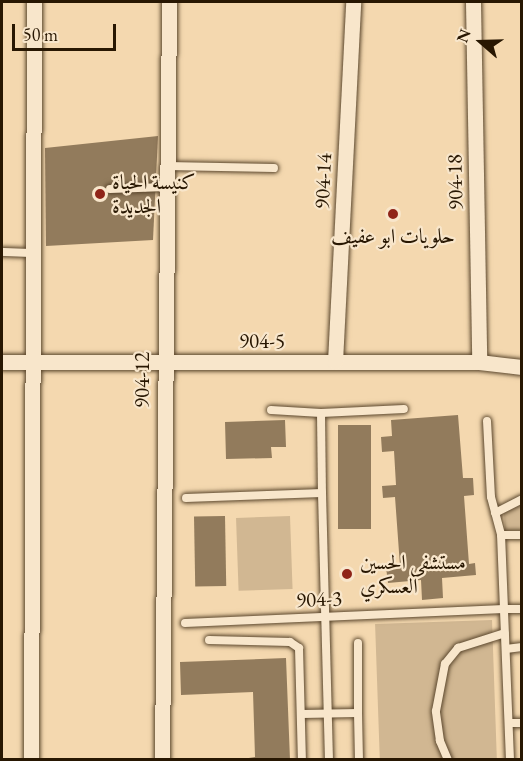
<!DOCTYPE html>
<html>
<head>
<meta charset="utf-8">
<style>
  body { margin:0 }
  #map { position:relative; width:523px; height:761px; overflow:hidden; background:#f4d8af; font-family:"EB Garamond",Amiri,serif }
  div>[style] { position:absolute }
  .green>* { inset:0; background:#d1b792; transform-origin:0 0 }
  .building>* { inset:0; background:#927b5c; transform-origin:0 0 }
  .roads { filter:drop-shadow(0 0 2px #5b472d) drop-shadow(0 0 2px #5b472d) }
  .service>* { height:8px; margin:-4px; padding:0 4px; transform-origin:4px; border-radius:4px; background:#f8e6cb }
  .minor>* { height:15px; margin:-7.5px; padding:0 7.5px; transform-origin:7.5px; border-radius:7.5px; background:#f8e6cb }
  .dots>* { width:16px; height:16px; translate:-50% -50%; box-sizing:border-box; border:3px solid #f8e6cb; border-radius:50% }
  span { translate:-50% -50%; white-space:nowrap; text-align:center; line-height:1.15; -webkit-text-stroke:4.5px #f8e6cb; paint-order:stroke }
  .street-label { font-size:21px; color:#281702 }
  .poi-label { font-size:21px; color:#281702 }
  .left { translate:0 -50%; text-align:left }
  .frame { position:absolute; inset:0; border:3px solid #281702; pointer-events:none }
  .north { position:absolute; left:451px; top:12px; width:60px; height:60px; -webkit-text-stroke:4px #f8e6cb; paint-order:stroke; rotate:290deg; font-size:16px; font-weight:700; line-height:24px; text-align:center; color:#281702 }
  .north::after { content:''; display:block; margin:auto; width:21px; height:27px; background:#281702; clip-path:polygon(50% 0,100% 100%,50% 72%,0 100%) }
  .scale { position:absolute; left:12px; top:24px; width:104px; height:27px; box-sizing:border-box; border:3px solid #281702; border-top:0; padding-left:8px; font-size:18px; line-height:21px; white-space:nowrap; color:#281702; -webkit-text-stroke:4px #f8e6cb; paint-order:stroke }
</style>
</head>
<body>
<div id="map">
  <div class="green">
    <div style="clip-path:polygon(521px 504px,521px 530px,505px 531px,504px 513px)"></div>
    <div style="left:290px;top:516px;width:73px;height:54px;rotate:88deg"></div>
    <div style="left:492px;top:620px;width:139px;height:117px;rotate:88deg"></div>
  </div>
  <div class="building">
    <div style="clip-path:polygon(158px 136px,153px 240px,46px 246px,45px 148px)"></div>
    <div style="clip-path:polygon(458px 415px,463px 478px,473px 478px,474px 495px,464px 496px,469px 564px,475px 563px,476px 575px,442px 578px,443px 598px,422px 600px,421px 580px,388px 583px,386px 567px,400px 566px,395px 497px,383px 498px,382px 486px,396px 485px,394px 451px,382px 452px,381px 437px,392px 436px,391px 420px)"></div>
    <div style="clip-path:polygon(285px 420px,286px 447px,271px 447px,272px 458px,226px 459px,225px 422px)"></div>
    <div style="left:338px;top:425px;width:33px;height:104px"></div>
    <div style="left:225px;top:516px;width:70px;height:31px;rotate:89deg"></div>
    <div style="clip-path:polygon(286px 658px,290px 760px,236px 760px,255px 757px,253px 692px,181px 695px,180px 662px)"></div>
  </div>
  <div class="roads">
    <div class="service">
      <div style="left:167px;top:166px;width:107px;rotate:1.1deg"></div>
      <div style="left:110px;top:189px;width:56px;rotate:-2deg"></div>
      <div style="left:2px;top:252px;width:31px;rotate:2deg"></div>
      <div style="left:271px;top:410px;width:50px;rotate:3.4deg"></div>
      <div style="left:321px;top:413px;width:83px;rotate:-2.8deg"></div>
      <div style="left:321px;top:413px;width:80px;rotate:89.3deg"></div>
      <div style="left:487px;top:421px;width:76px;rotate:87deg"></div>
      <div style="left:491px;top:497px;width:39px;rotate:75deg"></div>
      <div style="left:186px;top:498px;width:136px;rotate:-2.1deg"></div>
      <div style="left:322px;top:493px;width:267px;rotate:88.5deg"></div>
      <div style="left:495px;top:513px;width:30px;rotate:-27deg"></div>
      <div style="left:185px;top:623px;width:319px;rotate:-2.5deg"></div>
      <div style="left:504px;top:609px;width:74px;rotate:-92.3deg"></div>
      <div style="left:501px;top:535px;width:21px"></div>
      <div style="left:209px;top:640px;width:81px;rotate:1.4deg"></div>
      <div style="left:290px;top:642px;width:11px;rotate:34deg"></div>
      <div style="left:299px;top:648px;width:112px;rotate:88.5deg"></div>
      <div style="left:506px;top:649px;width:16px;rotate:-7deg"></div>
      <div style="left:358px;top:713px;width:47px;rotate:88.8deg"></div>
      <div style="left:302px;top:714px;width:56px;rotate:-1deg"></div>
      <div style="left:358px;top:713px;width:70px;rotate:-90deg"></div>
      <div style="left:509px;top:723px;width:13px"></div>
      <div style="left:448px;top:760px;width:21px;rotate:-113deg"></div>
      <div style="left:440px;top:741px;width:30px;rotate:-98deg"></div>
      <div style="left:436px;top:711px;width:48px;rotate:-79.2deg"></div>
      <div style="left:445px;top:664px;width:21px;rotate:-51deg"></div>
      <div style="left:458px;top:648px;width:49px;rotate:-17.7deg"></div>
      <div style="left:510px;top:760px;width:151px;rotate:-92.3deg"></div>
      <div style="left:504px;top:609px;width:18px"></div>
    </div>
    <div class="minor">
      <div style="left:473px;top:2px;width:360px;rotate:89deg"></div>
      <div style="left:2px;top:362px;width:477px"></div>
      <div style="left:479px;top:362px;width:43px;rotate:6.6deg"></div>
      <div style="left:335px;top:362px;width:360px;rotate:-87.1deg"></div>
      <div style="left:31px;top:760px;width:758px;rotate:-89.77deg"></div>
      <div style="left:162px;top:760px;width:758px;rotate:-89.47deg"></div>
    </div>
  </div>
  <div class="dots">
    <div style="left:100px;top:194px;background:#8f2418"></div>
    <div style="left:393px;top:214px;background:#8f2418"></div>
    <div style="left:347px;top:574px;background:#8f2418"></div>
  </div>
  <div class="street-label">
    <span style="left:323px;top:181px;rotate:-87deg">904-14</span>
    <span style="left:455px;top:182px;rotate:-91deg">904-18</span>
    <span style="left:262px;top:341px">904-5</span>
    <span style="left:142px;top:380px;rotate:-90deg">904-12</span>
    <span style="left:319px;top:599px;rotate:-2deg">904-3</span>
  </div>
  <div class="poi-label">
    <span class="left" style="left:112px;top:194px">كنيسة الحياة<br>الجديدة</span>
    <span style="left:393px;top:236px">حلويات ابو عفيف</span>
    <span class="left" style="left:360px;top:574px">مستشفى الحسين<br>العسكري</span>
  </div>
  <div class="frame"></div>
  <div class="north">N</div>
  <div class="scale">50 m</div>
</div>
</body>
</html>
